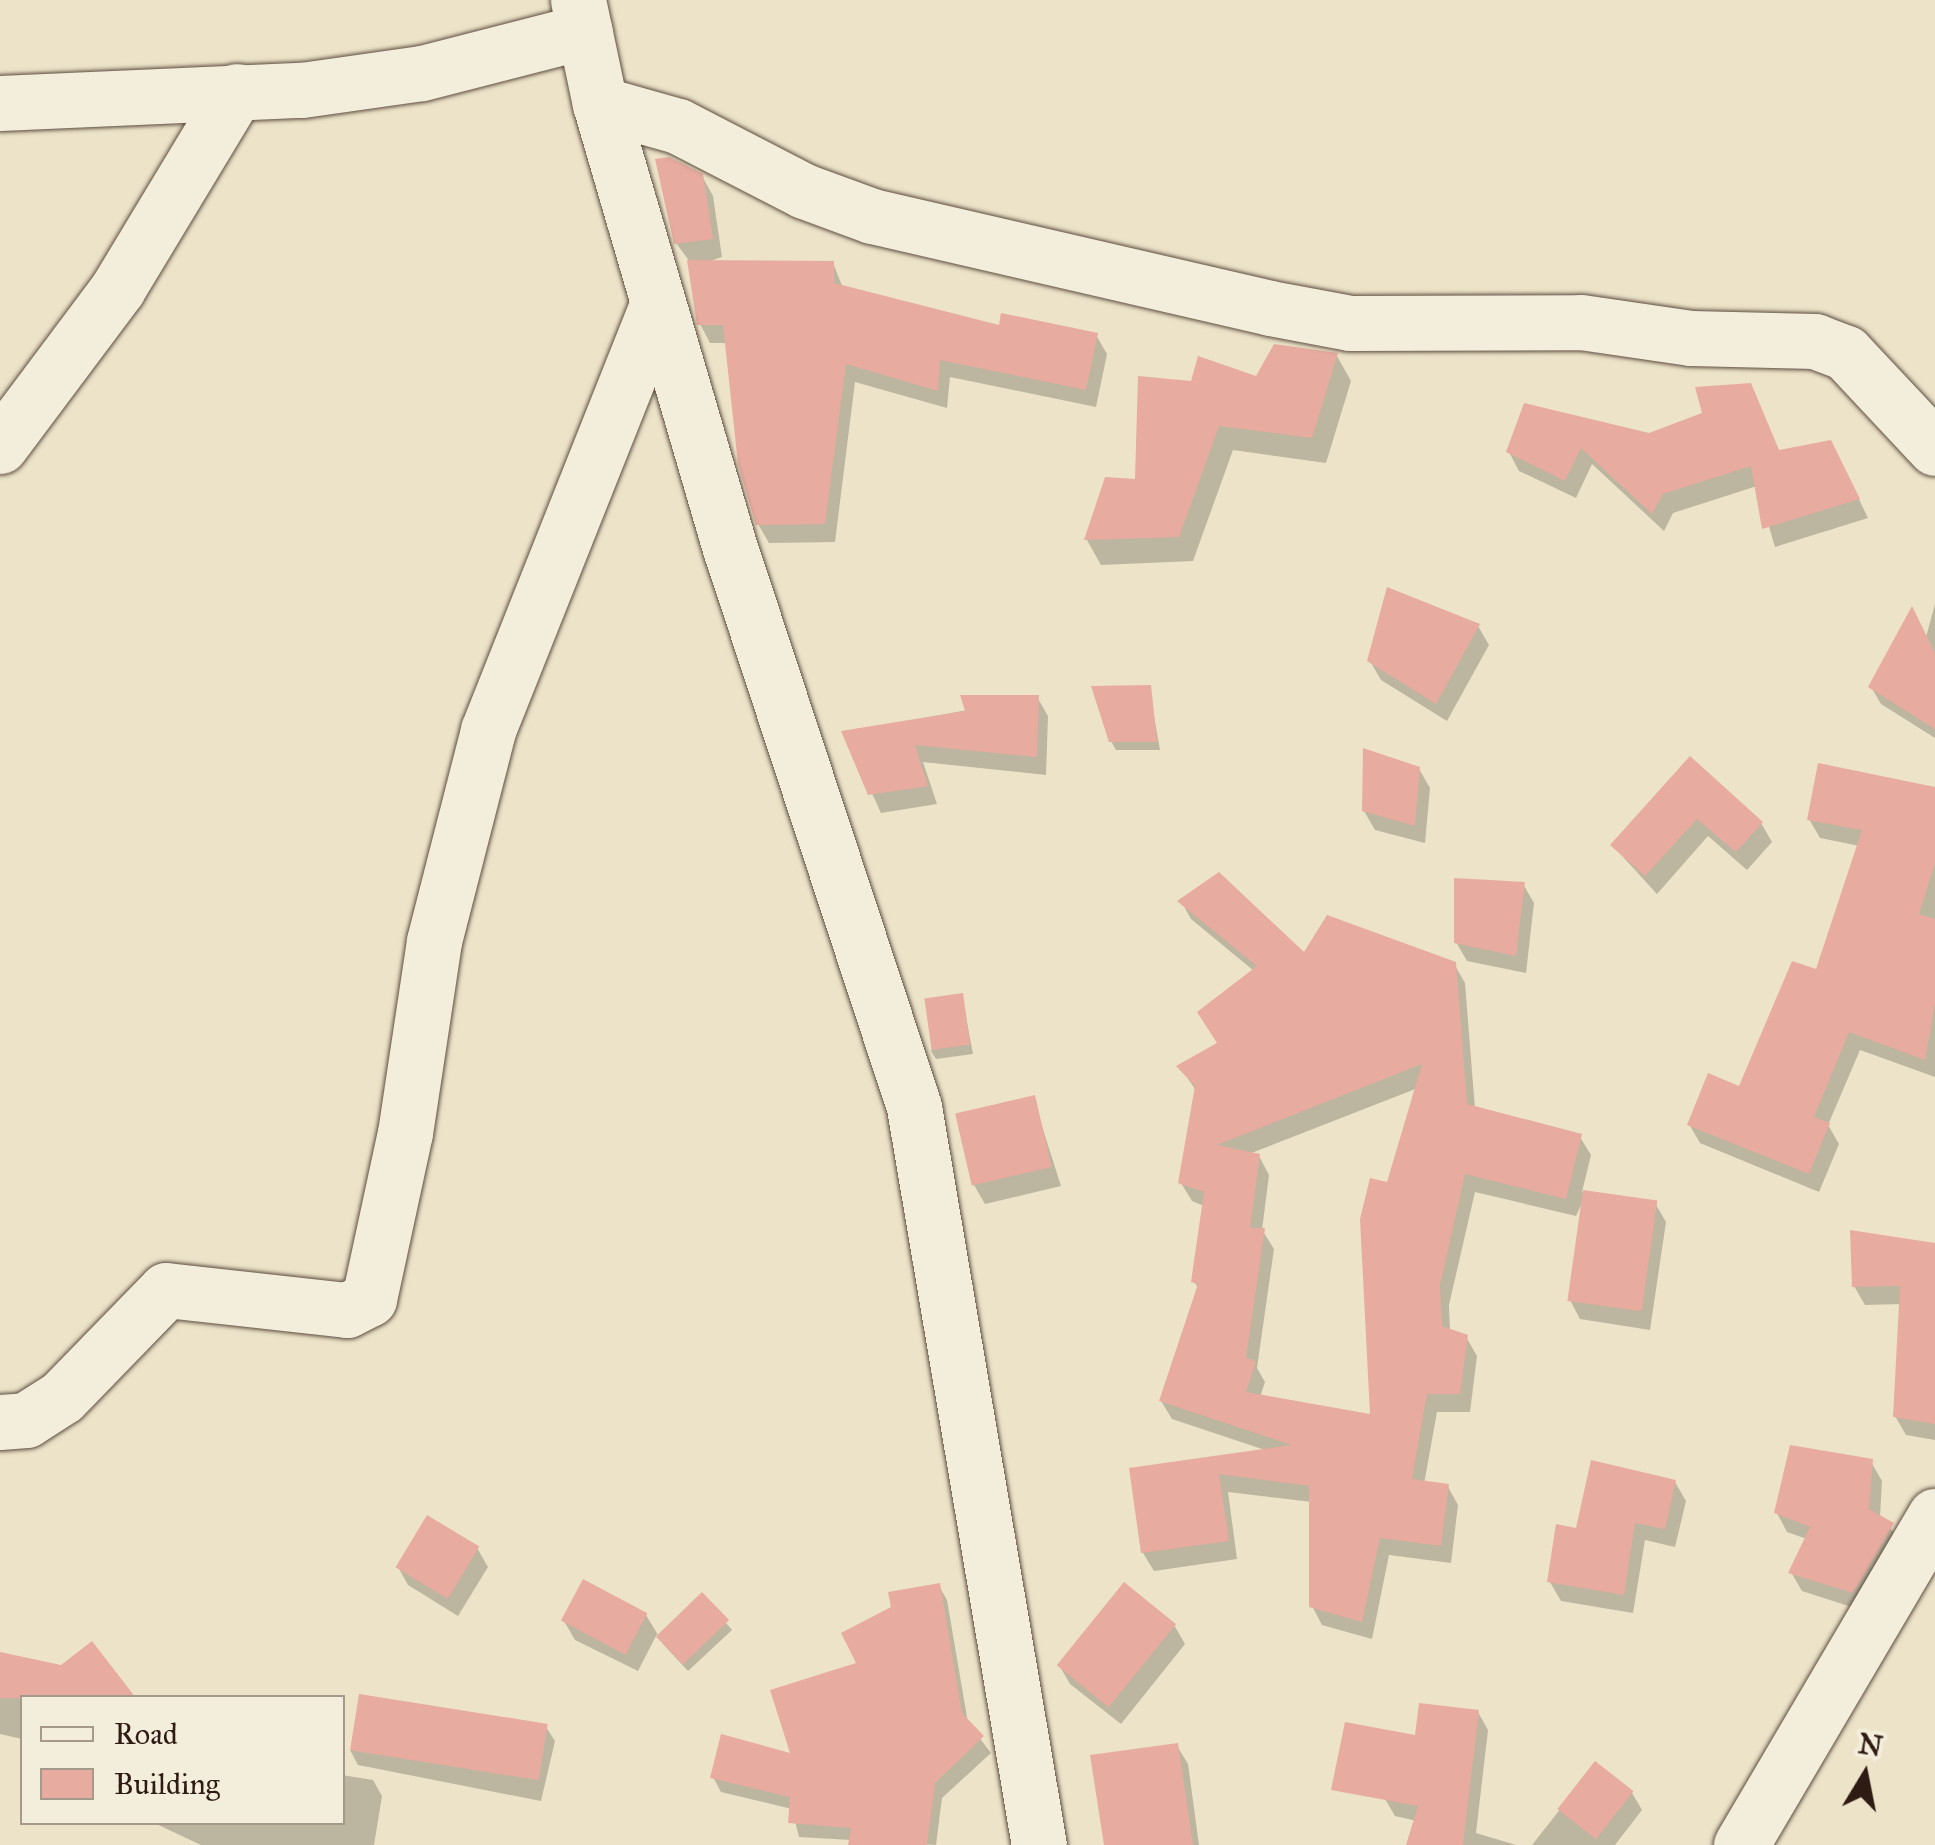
<!DOCTYPE html>
<html>
<head>
<meta charset="utf-8">
<style>
  body { margin:0 }
  #map { position:relative; width:1935px; height:1845px; overflow:hidden; background:#ece3c8; font-family:"IM FELL Great Primer",serif }
  div>[style] { position:absolute }
  .shadow>* { inset:0; background:#0003 }
  .building>* { inset:0; background:#e7ab9f; transform-origin:0 0 }
  .roads { filter:drop-shadow(0 0 2px #5e4d40) drop-shadow(0 0 2px #5e4d40) }
  .street>* { height:55px; margin:-27.5px; padding:0 27.5px; transform-origin:27.5px; border-radius:27.5px; background:#f3eddb }
  span { translate:-50% -50%; white-space:nowrap; text-align:center; line-height:1.15; -webkit-text-stroke:8px #f3eddb; paint-order:stroke }
  .legend { position:absolute; left:20px; top:1695px; width:325px; height:130px; box-sizing:border-box; background:#f3eddb; border:2px solid #a4998b; margin:0; padding:12px 18px; list-style:none; font-size:30px; color:#2e1b13 }
  .legend li { display:flex; align-items:center; gap:20px; height:50px }
  .legend b { width:50px; border:2px solid #a4998b }
  .north { position:absolute; left:1815px; top:1725px; width:100px; height:100px; -webkit-text-stroke:8px #f3eddb; paint-order:stroke; rotate:10deg; font-size:28px; font-weight:700; line-height:40px; text-align:center; color:#2e1b13 }
  .north::after { content:''; display:block; margin:auto; width:35px; height:45px; background:#2e1b13; clip-path:polygon(50% 0,100% 100%,50% 72%,0 100%) }
</style>
</head>
<body>
<div id="map">
  <div class="shadow">
    <div style="clip-path:polygon(702px 176px,713px 196px,722px 257px,707px 262px,833px 263px,843px 288px,1001px 328px,1096px 335px,1107px 354px,1096px 407px,950px 377px,947px 408px,855px 382px,835px 542px,769px 543px,758px 524px,728px 343px,710px 343px,700px 324px,690px 262px,676px 243px)"></div>
    <div style="clip-path:polygon(1337px 356px,1351px 381px,1326px 463px,1233px 450px,1193px 561px,1101px 565px,1087px 540px,1106px 480px,1137px 482px,1192px 383px,1257px 379px)"></div>
    <div style="clip-path:polygon(1750px 385px,1780px 453px,1841px 462px,1868px 518px,1775px 547px,1757px 486px,1673px 513px,1664px 531px,1592px 464px,1576px 498px,1519px 471px,1509px 452px,1649px 435px,1705px 415px)"></div>
    <div style="clip-path:polygon(1935px 604px,1935px 738px,1881px 704px,1871px 687px,1926px 637px)"></div>
    <div style="clip-path:polygon(1478px 626px,1489px 645px,1447px 721px,1381px 680px,1370px 661px)"></div>
    <div style="clip-path:polygon(1149px 688px,1160px 750px,1116px 750px,1111px 741px)"></div>
    <div style="clip-path:polygon(1037px 697px,1048px 716px,1046px 775px,923px 762px,937px 804px,881px 813px,844px 733px)"></div>
    <div style="clip-path:polygon(1690px 760px,1761px 823px,1772px 842px,1747px 870px,1708px 836px,1657px 894px,1613px 846px)"></div>
    <div style="clip-path:polygon(1419px 769px,1430px 788px,1425px 843px,1375px 830px,1364px 811px)"></div>
    <div style="clip-path:polygon(1935px 789px,1935px 1077px,1860px 1050px,1828px 1125px,1839px 1144px,1819px 1192px,1700px 1143px,1689px 1124px,1740px 1089px,1817px 972px,1860px 846px,1820px 838px,1809px 819px)"></div>
    <div style="clip-path:polygon(1523px 884px,1534px 903px,1526px 973px,1467px 961px,1456px 942px)"></div>
    <div style="clip-path:polygon(evenodd,1181px 901px,1305px 956px,1454px 964px,1465px 983px,1475px 1109px,1580px 1137px,1591px 1155px,1582px 1192px,1655px 1203px,1666px 1222px,1650px 1330px,1580px 1319px,1570px 1300px,1585px 1196px,1576px 1216px,1475px 1192px,1449px 1305px,1450px 1331px,1466px 1337px,1477px 1356px,1470px 1412px,1437px 1412px,1424px 1484px,1448px 1487px,1458px 1505px,1451px 1563px,1389px 1555px,1372px 1639px,1322px 1625px,1312px 1606px,1312px 1502px,1228px 1492px,1237px 1559px,1154px 1571px,1143px 1553px,1132px 1470px,1268px 1451px,1172px 1419px,1161px 1401px,1199px 1290px,1194px 1281px,1204px 1206px,1192px 1201px,1181px 1183px,1197px 1092px,1180px 1067px,1219px 1045px,1254px 971px,1191px 919px,1181px 901px,1418px 1088px,1389px 1185px,1373px 1417px,1260px 1397px,1265px 1382px,1257px 1368px,1274px 1249px,1262px 1230px,1269px 1175px,1259px 1156px,1249px 1154px,1418px 1088px)"></div>
    <div style="clip-path:polygon(962px 996px,973px 1054px,936px 1059px,931px 1051px)"></div>
    <div style="clip-path:polygon(1033px 1098px,1061px 1186px,985px 1204px,974px 1185px)"></div>
    <div style="clip-path:polygon(1935px 1246px,1935px 1440px,1906px 1435px,1895px 1416px,1902px 1304px,1865px 1305px,1854px 1286px)"></div>
    <div style="clip-path:polygon(1871px 1462px,1882px 1481px,1880px 1517px,1903px 1543px,1864px 1611px,1802px 1591px,1791px 1572px,1807px 1539px,1787px 1532px,1777px 1513px)"></div>
    <div style="clip-path:polygon(1675px 1482px,1686px 1501px,1675px 1547px,1645px 1540px,1633px 1613px,1561px 1601px,1550px 1582px,1578px 1530px)"></div>
    <div style="clip-path:polygon(477px 1548px,488px 1567px,458px 1616px,408px 1585px,398px 1567px)"></div>
    <div style="clip-path:polygon(939px 1586px,947px 1600px,968px 1723px,991px 1753px,942px 1798px,936px 1845px,799px 1837px,792px 1809px,721px 1792px,713px 1777px,794px 1756px,860px 1665px)"></div>
    <div style="clip-path:polygon(702px 1595px,732px 1630px,688px 1671px,663px 1644px,657px 1634px,638px 1671px,575px 1640px,564px 1621px,646px 1615px,658px 1635px)"></div>
    <div style="clip-path:polygon(1174px 1625px,1185px 1644px,1121px 1724px,1070px 1684px,1059px 1665px)"></div>
    <div style="clip-path:polygon(0 1656px,22px 1698px,22px 1739px,0 1734px)"></div>
    <div style="clip-path:polygon(1478px 1712px,1488px 1730px,1476px 1833px,1516px 1845px,1409px 1845px,1417px 1821px,1395px 1816px,1385px 1799px,1417px 1738px)"></div>
    <div style="clip-path:polygon(546px 1727px,555px 1741px,541px 1801px,358px 1765px,350px 1750px)"></div>
    <div style="clip-path:polygon(1177px 1746px,1188px 1764px,1199px 1845px,1106px 1845px)"></div>
    <div style="clip-path:polygon(1595px 1765px,1632px 1793px,1642px 1810px,1615px 1845px,1532px 1845px)"></div>
    <div style="clip-path:polygon(342px 1775px,373px 1780px,382px 1796px,374px 1845px,201px 1845px,152px 1822px,342px 1822px)"></div>
  </div>
  <div class="building">
    <div style="clip-path:polygon(669px 157px,703px 174px,713px 239px,674px 244px,655px 159px)"></div>
    <div style="clip-path:polygon(687px 260px,834px 261px,834px 283px,999px 325px,1001px 313px,1098px 333px,1086px 390px,940px 360px,938px 391px,846px 364px,825px 524px,756px 525px,738px 464px,723px 325px,697px 325px)"></div>
    <div style="clip-path:polygon(1274px 344px,1338px 353px,1312px 438px,1219px 426px,1179px 537px,1084px 540px,1105px 477px,1135px 479px,1138px 376px,1191px 381px,1198px 356px,1256px 376px)"></div>
    <div style="clip-path:polygon(1751px 383px,1779px 450px,1831px 440px,1860px 499px,1762px 529px,1751px 466px,1663px 494px,1652px 514px,1581px 448px,1565px 481px,1506px 452px,1524px 403px,1649px 433px,1702px 413px,1695px 387px)"></div>
    <div style="clip-path:polygon(1387px 587px,1480px 624px,1436px 704px,1367px 661px)"></div>
    <div style="clip-path:polygon(1912px 606px,1935px 653px,1935px 729px,1868px 687px)"></div>
    <div style="clip-path:polygon(1151px 685px,1157px 742px,1109px 742px,1091px 686px)"></div>
    <div style="clip-path:polygon(960px 695px,1039px 695px,1037px 757px,915px 745px,928px 786px,868px 795px,841px 731px,965px 711px)"></div>
    <div style="clip-path:polygon(1363px 748px,1420px 767px,1415px 826px,1362px 811px)"></div>
    <div style="clip-path:polygon(1690px 756px,1763px 822px,1736px 852px,1697px 819px,1645px 876px,1610px 845px)"></div>
    <div style="clip-path:polygon(1818px 763px,1935px 787px,1935px 863px,1919px 914px,1935px 919px,1935px 1004px,1925px 1060px,1849px 1032px,1814px 1117px,1830px 1123px,1809px 1174px,1687px 1125px,1708px 1073px,1739px 1086px,1792px 961px,1816px 969px,1862px 830px,1807px 820px)"></div>
    <div style="clip-path:polygon(evenodd,1219px 872px,1304px 952px,1327px 915px,1456px 962px,1467px 1104px,1582px 1134px,1566px 1199px,1465px 1174px,1440px 1285px,1442px 1326px,1468px 1335px,1460px 1394px,1427px 1394px,1412px 1479px,1449px 1484px,1441px 1546px,1380px 1538px,1362px 1622px,1309px 1607px,1309px 1486px,1219px 1474px,1229px 1541px,1141px 1553px,1129px 1468px,1292px 1445px,1159px 1401px,1198px 1284px,1191px 1282px,1204px 1192px,1178px 1183px,1195px 1086px,1176px 1066px,1217px 1043px,1197px 1012px,1257px 966px,1177px 901px,1219px 872px,1422px 1064px,1387px 1182px,1370px 1178px,1360px 1219px,1370px 1414px,1246px 1392px,1256px 1361px,1246px 1358px,1265px 1228px,1250px 1228px,1260px 1154px,1217px 1145px,1422px 1064px)"></div>
    <div style="clip-path:polygon(1454px 878px,1525px 882px,1516px 956px,1454px 943px)"></div>
    <div style="left:963px;top:993px;width:52px;height:39px;rotate:82deg"></div>
    <div style="left:1035px;top:1095px;width:74px;height:82px;rotate:77deg"></div>
    <div style="left:1583px;top:1190px;width:75px;height:112px;rotate:8deg"></div>
    <div style="clip-path:polygon(1850px 1230px,1935px 1243px,1935px 1424px,1893px 1417px,1900px 1286px,1852px 1287px)"></div>
    <div style="clip-path:polygon(1790px 1445px,1873px 1459px,1869px 1509px,1894px 1523px,1853px 1593px,1788px 1573px,1810px 1527px,1774px 1513px)"></div>
    <div style="clip-path:polygon(1591px 1460px,1676px 1480px,1665px 1529px,1635px 1523px,1624px 1595px,1547px 1582px,1556px 1524px,1576px 1528px)"></div>
    <div style="left:427px;top:1515px;width:61px;height:61px;rotate:31deg"></div>
    <div style="left:583px;top:1579px;width:73px;height:47px;rotate:28deg"></div>
    <div style="left:1124px;top:1582px;width:67px;height:107px;rotate:39deg"></div>
    <div style="clip-path:polygon(940px 1583px,962px 1713px,984px 1736px,935px 1783px,927px 1845px,848px 1845px,851px 1828px,788px 1823px,790px 1797px,710px 1778px,721px 1734px,790px 1753px,770px 1690px,856px 1663px,841px 1633px,891px 1607px,888px 1592px)"></div>
    <div style="left:702px;top:1592px;width:39px;height:64px;rotate:46deg"></div>
    <div style="clip-path:polygon(92px 1641px,136px 1698px,0 1698px,0 1652px,61px 1665px)"></div>
    <div style="left:359px;top:1694px;width:191px;height:57px;rotate:9deg"></div>
    <div style="clip-path:polygon(1419px 1703px,1479px 1710px,1463px 1845px,1406px 1845px,1418px 1806px,1331px 1790px,1345px 1722px,1415px 1735px)"></div>
    <div style="clip-path:polygon(1178px 1743px,1193px 1845px,1104px 1845px,1090px 1755px)"></div>
    <div style="left:1595px;top:1761px;width:49px;height:61px;rotate:38deg"></div>
  </div>
  <div class="roads">
    <div class="street">
      <div style="left:578px;top:0;width:106px;rotate:78.1deg"></div>
      <div style="left:600px;top:104px;width:463px;rotate:73.7deg"></div>
      <div style="left:730px;top:548px;width:589px;rotate:71.78deg"></div>
      <div style="left:914px;top:1107px;width:749px;rotate:80.39deg"></div>
      <div style="left:0;top:103px;width:302px;rotate:-2.5deg"></div>
      <div style="left:302px;top:90px;width:121px;rotate:-8.1deg"></div>
      <div style="left:422px;top:73px;width:168px;rotate:-14.4deg"></div>
      <div style="left:600px;top:104px;width:81px;rotate:15.8deg"></div>
      <div style="left:678px;top:126px;width:142px;rotate:27.3deg"></div>
      <div style="left:804px;top:191px;width:72px;rotate:20.2deg"></div>
      <div style="left:872px;top:216px;width:408px;rotate:13deg"></div>
      <div style="left:1270px;top:308px;width:81px;rotate:10.6deg"></div>
      <div style="left:1350px;top:323px;width:231px;rotate:-0.2deg"></div>
      <div style="left:1581px;top:322px;width:111px;rotate:8.3deg"></div>
      <div style="left:1691px;top:338px;width:124px;rotate:1.4deg"></div>
      <div style="left:1815px;top:341px;width:33px;rotate:21deg"></div>
      <div style="left:1846px;top:353px;width:130px;rotate:46.9deg"></div>
      <div style="left:0;top:446px;width:197px;rotate:-53.2deg"></div>
      <div style="left:118px;top:288px;width:230px;rotate:-58.9deg"></div>
      <div style="left:0;top:1422px;width:26px;rotate:-4deg"></div>
      <div style="left:26px;top:1420px;width:43px;rotate:-32.6deg"></div>
      <div style="left:62px;top:1397px;width:149px;rotate:-45.8deg"></div>
      <div style="left:166px;top:1290px;width:182px;rotate:6.3deg"></div>
      <div style="left:347px;top:1310px;width:25px;rotate:-27deg"></div>
      <div style="left:369px;top:1299px;width:170px;rotate:-77.8deg"></div>
      <div style="left:405px;top:1133px;width:194px;rotate:-81.4deg"></div>
      <div style="left:434px;top:941px;width:218px;rotate:-75.6deg"></div>
      <div style="left:488px;top:730px;width:456px;rotate:-68.3deg"></div>
      <div style="left:1741px;top:1845px;width:382px;rotate:-59.5deg"></div>
    </div>
  </div>
  <ul class="legend">
  <li><b style="height:12px;background:#f3eddb"></b>Road</li>
  <li><b style="height:28px;background:#e7ab9f"></b>Building</li>
  </ul>
  <div class="north">N</div>
</div>
</body>
</html>
